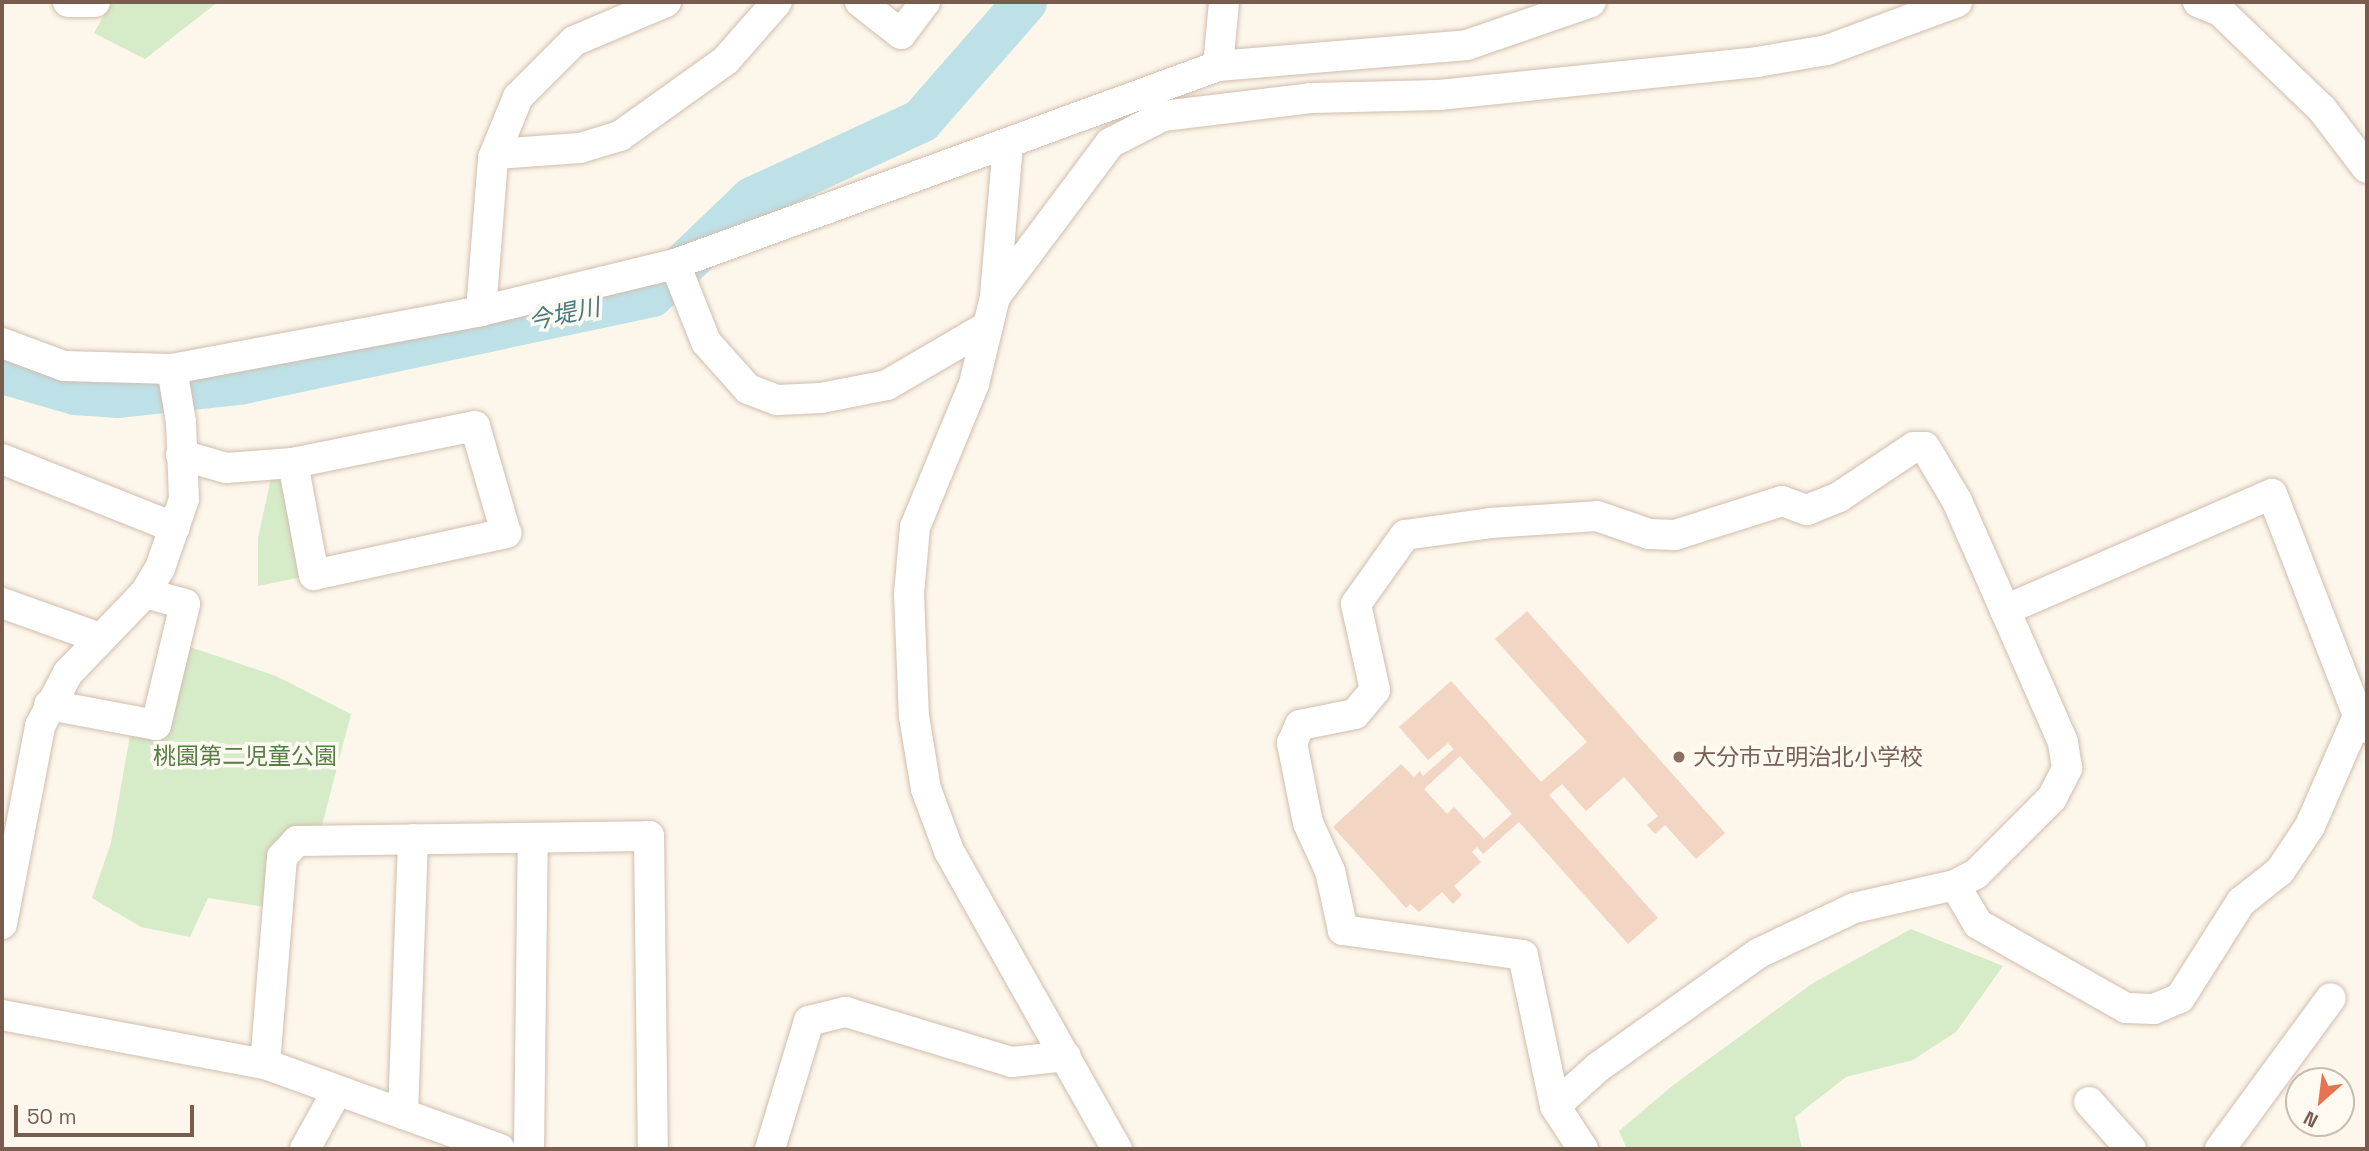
<!DOCTYPE html>
<html>
<head>
<meta charset="utf-8">
<style>
  body { margin:0 }
  #map { position:relative; width:2369px; height:1151px; overflow:hidden; background:#fdf6ea; font-family:"Space Grotesk","Noto Sans JP",sans-serif }
  div>[style] { position:absolute }
  .green>* { inset:0; background:#d6ebc8 }
  .river>* { height:44px; margin:-22px; padding:0 22px; transform-origin:22px; border-radius:22px; background:#bee1e7 }
  .building>* { inset:0; background:#f2d5c2 }
  .roads { filter:drop-shadow(0 0 2px #cfbeaf) drop-shadow(0 0 2px #cfbeaf) }
  .minor>* { height:30px; margin:-15px; padding:0 15px; transform-origin:15px; border-radius:15px; background:#fff }
  .dots>* { width:19px; height:19px; translate:-50% -50%; box-sizing:border-box; border:4px solid #fffaf1; border-radius:50% }
  span { translate:-50% -50%; white-space:nowrap; text-align:center; line-height:1.15; -webkit-text-stroke:7px #fffaf1; paint-order:stroke }
  .park-label { font-size:23px; color:#557e44 }
  .education-label { font-size:23px; color:#785e54 }
  .left { translate:0 -50%; text-align:left }
  .water-label { font-size:24px; color:#437984; font-style:italic }
  .frame { position:absolute; inset:0; border:4px solid #785c4d; pointer-events:none }
  .north { position:absolute; left:2285px; top:1067px; width:70px; height:70px; box-sizing:border-box; background:#fffaf1; border:2px solid #c9bbaf; border-radius:50%; rotate:208deg; font-size:19px; font-weight:700; line-height:28px; text-align:center; color:#785c4d }
  .north::after { content:''; display:block; margin:auto; width:24px; height:32px; background:#e67250; clip-path:polygon(50% 0,100% 100%,50% 72%,0 100%) }
  .scale { position:absolute; left:14px; top:1105px; width:180px; height:32px; box-sizing:border-box; border:4px solid #785c4d; border-top:0; padding-left:9px; font-size:21px; line-height:24px; white-space:nowrap; color:#785c4d; -webkit-text-stroke:5px #fffaf1; paint-order:stroke }
</style>
</head>
<body>
<div id="map">
  <div class="green">
    <div style="clip-path:polygon(111px 2px,218px 2px,145px 59px,94px 33px)"></div>
    <div style="clip-path:polygon(271px 478px,278px 478px,286px 488px,302px 577px,258px 586px,258px 538px)"></div>
    <div style="clip-path:polygon(187px 646px,276px 676px,351px 714px,321px 829px,293px 830px,266px 907px,208px 898px,190px 937px,141px 927px,92px 898px,111px 843px,131px 730px)"></div>
    <div style="clip-path:polygon(1911px 929px,2003px 966px,1956px 1032px,1913px 1060px,1846px 1077px,1795px 1117px,1802px 1149px,1627px 1149px,1619px 1131px,1672px 1086px,1813px 983px)"></div>
  </div>
  <div class="river">
    <div style="left:2px;top:372px;width:76px;rotate:16deg"></div>
    <div style="left:75px;top:393px;width:44px;rotate:3.9deg"></div>
    <div style="left:119px;top:396px;width:121px;rotate:-6.2deg"></div>
    <div style="left:239px;top:383px;width:422px;rotate:-12deg"></div>
    <div style="left:652px;top:295px;width:139px;rotate:-43.8deg"></div>
    <div style="left:752px;top:199px;width:186px;rotate:-24.8deg"></div>
    <div style="left:921px;top:121px;width:158px;rotate:-48.8deg"></div>
  </div>
  <div class="building">
    <div style="clip-path:polygon(evenodd,1527px 611px,1725px 833px,1696px 859px,1665px 825px,1655px 834px,1647px 825px,1658px 816px,1624px 777px,1586px 811px,1562px 784px,1549px 795px,1658px 918px,1628px 944px,1519px 822px,1483px 854px,1477px 847px,1472px 852px,1481px 862px,1454px 886px,1462px 895px,1453px 904px,1442px 892px,1419px 912px,1410px 904px,1406px 908px,1333px 827px,1401px 764px,1414px 777px,1420px 771px,1423px 776px,1454px 749px,1448px 743px,1428px 760px,1399px 727px,1451px 681px,1541px 782px,1587px 742px,1495px 639px,1527px 611px,1460px 756px,1512px 814px,1484px 839px,1454px 807px,1447px 814px,1424px 789px,1460px 756px)"></div>
  </div>
  <div class="roads">
    <div class="minor">
      <div style="left:68px;top:2px;width:27px"></div>
      <div style="left:860px;top:2px;width:52px;rotate:38deg"></div>
      <div style="left:901px;top:34px;width:40px;rotate:-53deg"></div>
      <div style="left:2198px;top:2px;width:24px;rotate:22deg"></div>
      <div style="left:2220px;top:11px;width:141px;rotate:43.9deg"></div>
      <div style="left:2322px;top:109px;width:74px;rotate:52.7deg"></div>
      <div style="left:1218px;top:66px;width:64px;rotate:-84.6deg"></div>
      <div style="left:1008px;top:144px;width:154px;rotate:94.9deg"></div>
      <div style="left:995px;top:297px;width:89px;rotate:103.6deg"></div>
      <div style="left:974px;top:384px;width:155px;rotate:112.4deg"></div>
      <div style="left:915px;top:527px;width:67px;rotate:95.1deg"></div>
      <div style="left:909px;top:594px;width:122px;rotate:87.7deg"></div>
      <div style="left:914px;top:716px;width:74px;rotate:80.7deg"></div>
      <div style="left:926px;top:789px;width:66px;rotate:69.6deg"></div>
      <div style="left:949px;top:851px;width:342px;rotate:60.6deg"></div>
      <div style="left:496px;top:154px;width:84px;rotate:-4.1deg"></div>
      <div style="left:580px;top:148px;width:42px;rotate:-16.7deg"></div>
      <div style="left:620px;top:136px;width:130px;rotate:-35.6deg"></div>
      <div style="left:726px;top:60px;width:77px;rotate:-48.7deg"></div>
      <div style="left:675px;top:264px;width:84px;rotate:68.3deg"></div>
      <div style="left:706px;top:342px;width:63px;rotate:48.2deg"></div>
      <div style="left:748px;top:389px;width:31px;rotate:21deg"></div>
      <div style="left:777px;top:400px;width:44px;rotate:-2.6deg"></div>
      <div style="left:821px;top:398px;width:67px;rotate:-11.1deg"></div>
      <div style="left:887px;top:385px;width:117px;rotate:-30.3deg"></div>
      <div style="left:995px;top:297px;width:192px;rotate:-53.2deg"></div>
      <div style="left:1110px;top:143px;width:59px;rotate:-27deg"></div>
      <div style="left:1163px;top:116px;width:149px;rotate:-6.9deg"></div>
      <div style="left:1311px;top:98px;width:128px;rotate:-1.3deg"></div>
      <div style="left:1439px;top:95px;width:320px;rotate:-5.9deg"></div>
      <div style="left:1757px;top:62px;width:71px;rotate:-9.7deg"></div>
      <div style="left:1827px;top:50px;width:139px;rotate:-20.3deg"></div>
      <div style="left:481px;top:311px;width:153px;rotate:-85.5deg"></div>
      <div style="left:493px;top:158px;width:66px;rotate:-67.7deg"></div>
      <div style="left:518px;top:97px;width:79px;rotate:-45deg"></div>
      <div style="left:574px;top:41px;width:100px;rotate:-23deg"></div>
      <div style="left:2px;top:343px;width:66px;rotate:20.4deg"></div>
      <div style="left:64px;top:366px;width:108px;rotate:1.6deg"></div>
      <div style="left:172px;top:369px;width:314px;rotate:-10.6deg"></div>
      <div style="left:481px;top:311px;width:200px;rotate:-13.6deg"></div>
      <div style="left:675px;top:264px;width:578px;rotate:-20.03deg"></div>
      <div style="left:1218px;top:66px;width:250px;rotate:-4.8deg"></div>
      <div style="left:1467px;top:45px;width:131px;rotate:-19.1deg"></div>
      <div style="left:181px;top:455px;width:47px;rotate:16.1deg"></div>
      <div style="left:226px;top:468px;width:67px;rotate:-4.3deg"></div>
      <div style="left:293px;top:463px;width:114px;rotate:79.4deg"></div>
      <div style="left:314px;top:575px;width:197px;rotate:-12.3deg"></div>
      <div style="left:506px;top:533px;width:111px;rotate:-106.2deg"></div>
      <div style="left:475px;top:426px;width:186px;rotate:168.5deg"></div>
      <div style="left:2px;top:459px;width:186px;rotate:21.7deg"></div>
      <div style="left:2px;top:603px;width:104px;rotate:19.7deg"></div>
      <div style="left:49px;top:705px;width:109px;rotate:10.6deg"></div>
      <div style="left:156px;top:725px;width:124px;rotate:-76.5deg"></div>
      <div style="left:185px;top:604px;width:41px;rotate:-164.6deg"></div>
      <div style="left:1955px;top:885px;width:45px;rotate:59.5deg"></div>
      <div style="left:1978px;top:924px;width:170px;rotate:29.6deg"></div>
      <div style="left:2126px;top:1008px;width:28px;rotate:2deg"></div>
      <div style="left:2154px;top:1009px;width:28px;rotate:-23deg"></div>
      <div style="left:2180px;top:998px;width:114px;rotate:-57.6deg"></div>
      <div style="left:2241px;top:902px;width:50px;rotate:-38.5deg"></div>
      <div style="left:2280px;top:871px;width:54px;rotate:-56.3deg"></div>
      <div style="left:2310px;top:826px;width:120px;rotate:-66.4deg"></div>
      <div style="left:2px;top:924px;width:202px;rotate:-79.1deg"></div>
      <div style="left:40px;top:726px;width:60px;rotate:-62.2deg"></div>
      <div style="left:68px;top:673px;width:111px;rotate:-46.1deg"></div>
      <div style="left:145px;top:593px;width:29px;rotate:-59deg"></div>
      <div style="left:160px;top:568px;width:73px;rotate:-70.8deg"></div>
      <div style="left:184px;top:499px;width:77px;rotate:-92.2deg"></div>
      <div style="left:181px;top:422px;width:54px;rotate:-99.6deg"></div>
      <div style="left:2px;top:1015px;width:268px;rotate:10.6deg"></div>
      <div style="left:265px;top:1064px;width:250px;rotate:19.9deg"></div>
      <div style="left:265px;top:1064px;width:208px;rotate:-85.3deg"></div>
      <div style="left:282px;top:857px;width:22px;rotate:-47deg"></div>
      <div style="left:297px;top:841px;width:352px;rotate:-0.8deg"></div>
      <div style="left:649px;top:836px;width:313px;rotate:89.3deg"></div>
      <div style="left:2089px;top:1102px;width:63px;rotate:48.2deg"></div>
      <div style="left:1555px;top:1106px;width:57px;rotate:-42.1deg"></div>
      <div style="left:1597px;top:1068px;width:199px;rotate:-35.4deg"></div>
      <div style="left:1759px;top:953px;width:105px;rotate:-25.3deg"></div>
      <div style="left:1854px;top:908px;width:104px;rotate:-12.8deg"></div>
      <div style="left:1955px;top:885px;width:24px;rotate:-28deg"></div>
      <div style="left:1976px;top:874px;width:107px;rotate:-45deg"></div>
      <div style="left:2052px;top:798px;width:34px;rotate:-63deg"></div>
      <div style="left:2067px;top:768px;width:26px;rotate:-99deg"></div>
      <div style="left:2063px;top:742px;width:144px;rotate:-113.7deg"></div>
      <div style="left:2005px;top:610px;width:291px;rotate:-23.5deg"></div>
      <div style="left:2272px;top:494px;width:238px;rotate:68.8deg"></div>
      <div style="left:2358px;top:716px;width:15px;rotate:53deg"></div>
      <div style="left:403px;top:1114px;width:275px;rotate:-87.9deg"></div>
      <div style="left:305px;top:1149px;width:66px;rotate:-61.1deg"></div>
      <div style="left:529px;top:1149px;width:311px;rotate:-89.3deg"></div>
      <div style="left:770px;top:1149px;width:134px;rotate:-73.1deg"></div>
      <div style="left:809px;top:1021px;width:38px;rotate:-14deg"></div>
      <div style="left:846px;top:1012px;width:173px;rotate:16.8deg"></div>
      <div style="left:1012px;top:1062px;width:54px;rotate:-6.3deg"></div>
      <div style="left:1583px;top:1149px;width:51px;rotate:-123.1deg"></div>
      <div style="left:1555px;top:1106px;width:154px;rotate:-102deg"></div>
      <div style="left:1523px;top:955px;width:182px;rotate:-172.1deg"></div>
      <div style="left:1343px;top:930px;width:60px;rotate:-102.4deg"></div>
      <div style="left:1330px;top:871px;width:53px;rotate:-114.6deg"></div>
      <div style="left:1308px;top:823px;width:82px;rotate:-101.3deg"></div>
      <div style="left:1292px;top:743px;width:20px;rotate:-66deg"></div>
      <div style="left:1300px;top:725px;width:56px;rotate:-11.3deg"></div>
      <div style="left:1355px;top:714px;width:31px;rotate:-50deg"></div>
      <div style="left:1375px;top:690px;width:88px;rotate:-102.5deg"></div>
      <div style="left:1356px;top:604px;width:85px;rotate:-54.6deg"></div>
      <div style="left:1405px;top:535px;width:86px;rotate:-8deg"></div>
      <div style="left:1490px;top:523px;width:107px;rotate:-3.7deg"></div>
      <div style="left:1597px;top:516px;width:55px;rotate:19.1deg"></div>
      <div style="left:1649px;top:534px;width:26px;rotate:2deg"></div>
      <div style="left:1675px;top:535px;width:112px;rotate:-17.6deg"></div>
      <div style="left:1782px;top:501px;width:27px;rotate:20deg"></div>
      <div style="left:1807px;top:510px;width:35px;rotate:-22deg"></div>
      <div style="left:1839px;top:497px;width:90px;rotate:-33.7deg"></div>
      <div style="left:1914px;top:447px;width:11px"></div>
      <div style="left:1925px;top:447px;width:63px;rotate:59.3deg"></div>
      <div style="left:1957px;top:501px;width:119px;rotate:66.2deg"></div>
      <div style="left:2220px;top:1149px;width:187px;rotate:-53.7deg"></div>
    </div>
  </div>
  <div class="dots">
    <div style="left:1679px;top:757px;background:#8d6e63"></div>
  </div>
  <div class="park-label">
    <span style="left:245px;top:756px">桃園第二児童公園</span>
  </div>
  <div class="education-label">
    <span class="left" style="left:1693px;top:757px">大分市立明治北小学校</span>
  </div>
  <div class="water-label">
    <span style="left:564px;top:314px;rotate:-12deg">今堤川</span>
  </div>
  <div class="frame"></div>
  <div class="north">N</div>
  <div class="scale">50 m</div>
</div>
</body>
</html>
